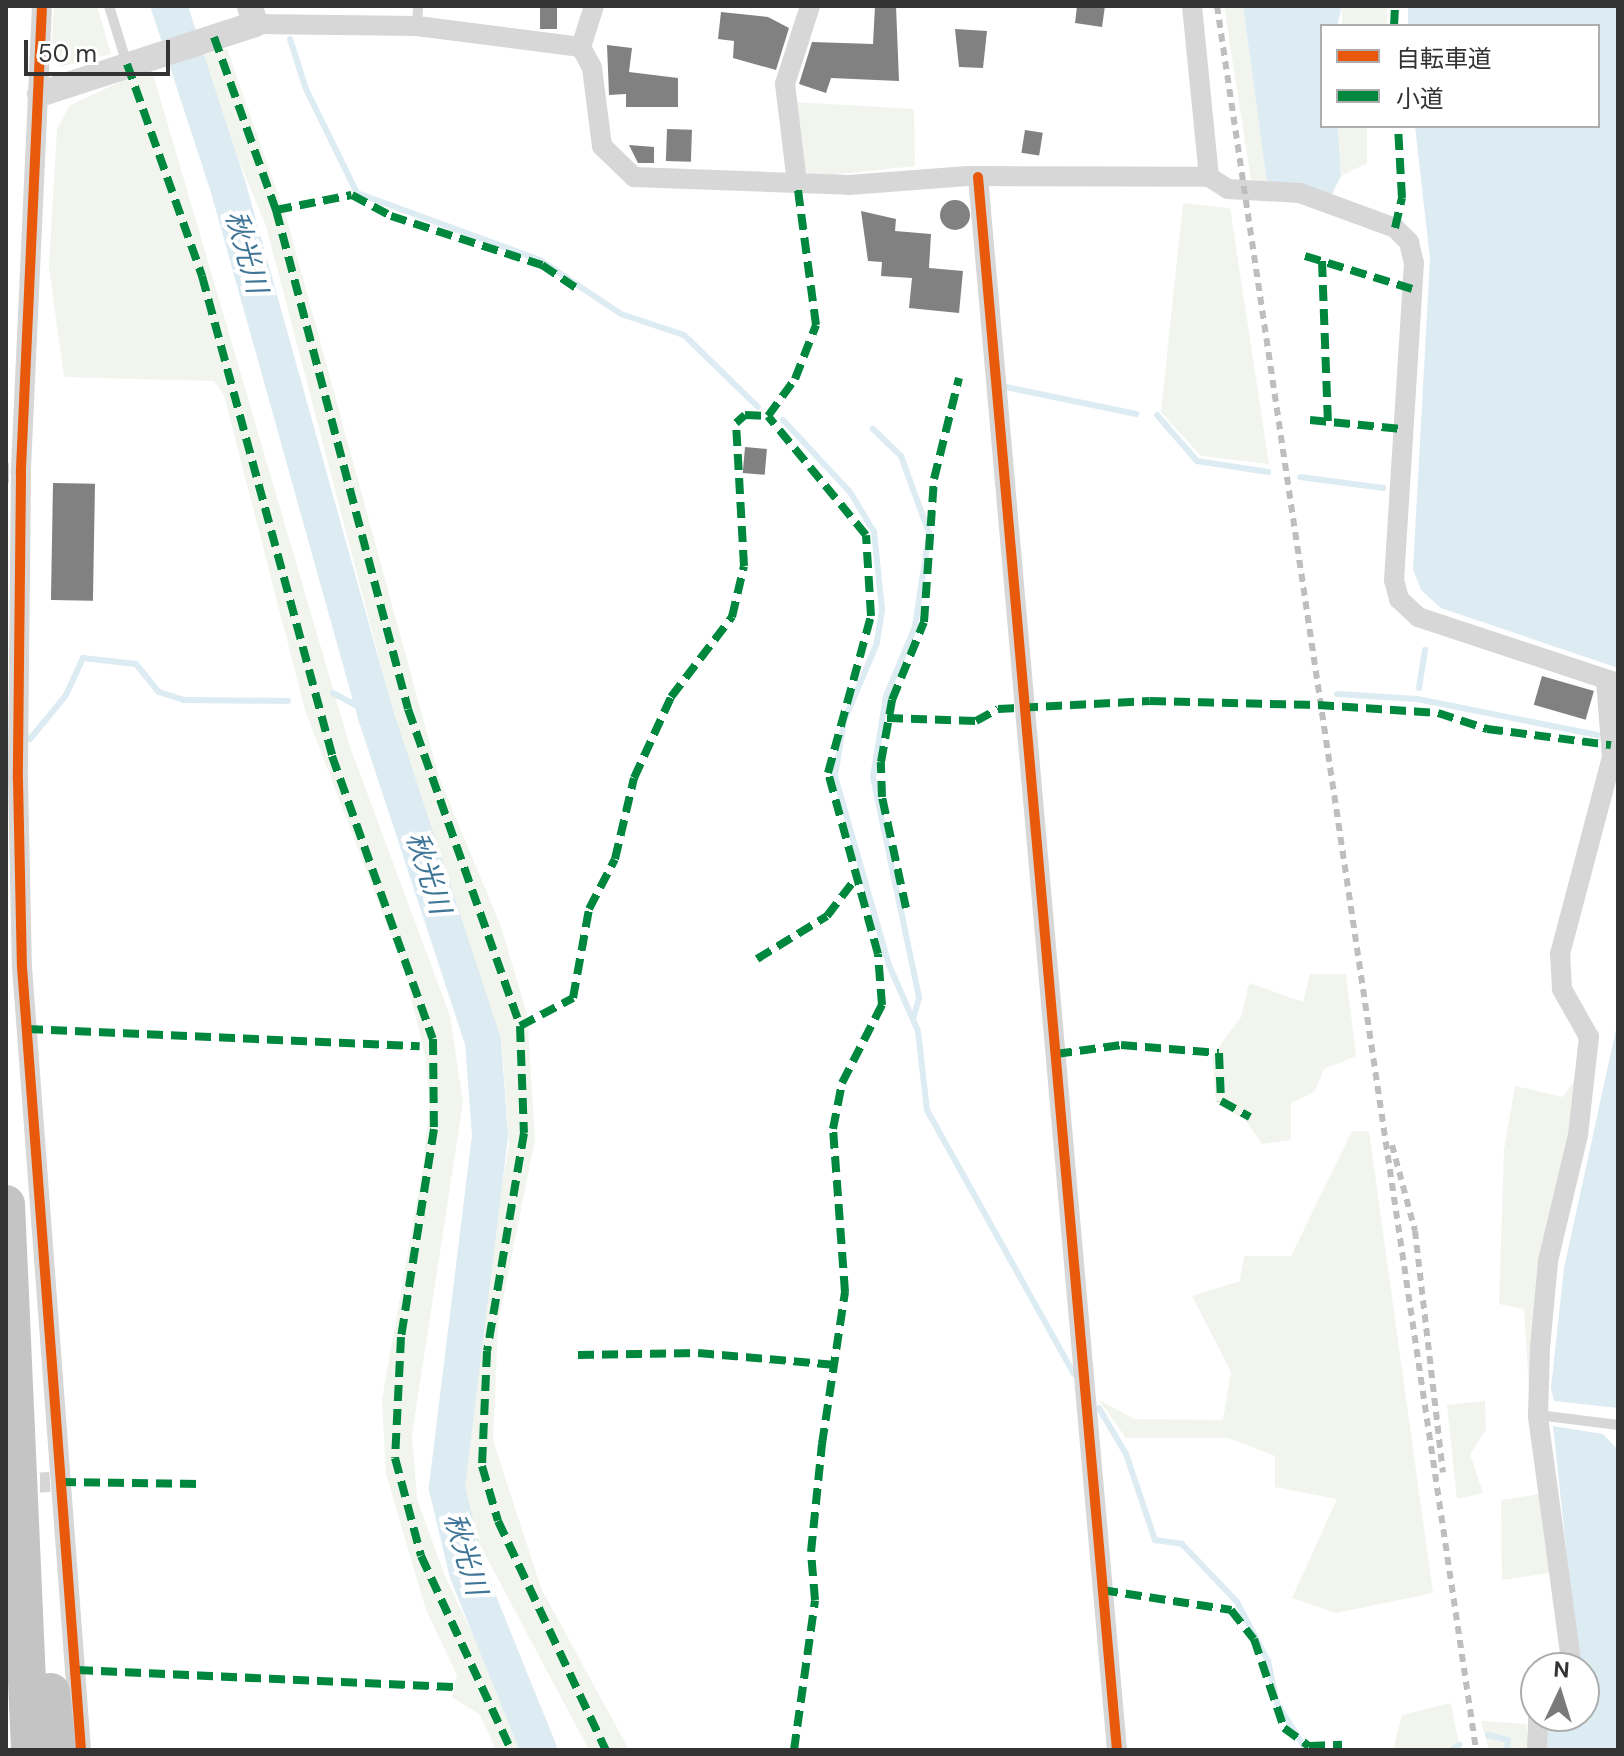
<!DOCTYPE html>
<html>
<head>
<meta charset="utf-8">
<style>
  body { margin:0 }
  #map { position:relative; width:1624px; height:1756px; overflow:hidden; background:#fff; font-family:"DM Sans","Noto Sans JP",sans-serif }
  div>[style] { position:absolute }
  .green>* { inset:0; background:#f1f5ed; transform-origin:0 0 }
  .water>* { inset:0; background:#ddebf3 }
  .stream>* { height:6px; margin:-3px; padding:0 3px; transform-origin:3px; border-radius:3px; background:#ddebf3 }
  .river>* { height:36px; margin:-18px; padding:0 18px; transform-origin:18px; border-radius:18px; background:#ddebf3 }
  .building>* { inset:0; background:#818181; transform-origin:0 0 }
  .round { border-radius:50% }
  .minor-tunnel>* { height:20px; margin-top:-10px; transform-origin:0; background:repeating-linear-gradient(90deg,#d6d6d6 0 20px,transparent 0 30px) }
  .service>* { height:10px; margin:-5px; padding:0 5px; transform-origin:5px; border-radius:5px; background:#d7d7d7 }
  .minor>* { height:20px; margin:-10px; padding:0 10px; transform-origin:10px; border-radius:10px; background:#d7d7d7 }
  .tertiary>* { height:26px; margin:-13px; padding:0 13px; transform-origin:13px; border-radius:13px; background:#d7d7d7 }
  .motorway>* { height:38px; margin:-19px; padding:0 19px; transform-origin:19px; border-radius:19px; background:#c4c4c4 }
  .rail>* { height:6px; margin-top:-3px; transform-origin:0; background:repeating-linear-gradient(90deg,#bebebe 0 8px,transparent 0 14px) }
  .quiet>* { height:8px; margin-top:-4px; transform-origin:0; background:repeating-linear-gradient(90deg,#00873e 0 16px,transparent 0 24px) }
  .cycleway>* { height:10px; margin:-5px; padding:0 5px; transform-origin:5px; border-radius:5px; background:#e8590c }
  span { translate:-50% -50%; white-space:nowrap; text-align:center; line-height:1.15; -webkit-text-stroke:8px #fff; paint-order:stroke }
  .water-label { font-size:28px; color:#3f7597; font-style:italic }
  .frame { position:absolute; inset:0; border:8px solid #333; pointer-events:none }
  .legend { position:absolute; left:1320px; top:24px; width:280px; height:104px; box-sizing:border-box; background:#fff; border:2px solid #adadad; margin:0; padding:10px 14px; list-style:none; font-size:24px; color:#333 }
  .legend li { display:flex; align-items:center; gap:16px; height:40px }
  .legend b { width:40px; border:2px solid #adadad }
  .north { position:absolute; left:1520px; top:1652px; width:80px; height:80px; box-sizing:border-box; background:#fff; border:2px solid #adadad; border-radius:50%; rotate:4deg; font-size:22px; font-weight:700; line-height:32px; text-align:center; color:#333 }
  .north::after { content:''; display:block; margin:auto; width:28px; height:36px; background:#7a7a7a; clip-path:polygon(50% 0,100% 100%,50% 72%,0 100%) }
  .scale { position:absolute; left:24px; top:40px; width:146px; height:36px; box-sizing:border-box; border:4px solid #333; border-top:0; padding-left:10px; font-size:24px; line-height:28px; white-space:nowrap; color:#333; -webkit-text-stroke:6px #fff; paint-order:stroke }
</style>
</head>
<body>
<div id="map">
  <div class="green">
    <div style="clip-path:polygon(54px 6px,97px 6px,111px 54px,60px 67px,51px 52px)"></div>
    <div style="clip-path:polygon(1224px 6px,1243px 6px,1267px 183px,1251px 180px)"></div>
    <div style="left:1342px;top:6px;width:45px;height:21px"></div>
    <div style="clip-path:polygon(227px 49px,287px 220px,439px 777px,501px 927px,527px 1014px,535px 1139px,498px 1324px,493px 1440px,541px 1588px,629px 1750px,589px 1750px,465px 1517px,458px 1443px,509px 1144px,502px 1045px,395px 719px,266px 226px,196px 57px)"></div>
    <div style="clip-path:polygon(151px 67px,350px 747px,450px 1016px,463px 1102px,412px 1435px,417px 1499px,445px 1576px,528px 1750px,496px 1750px,480px 1715px,452px 1697px,457px 1675px,426px 1610px,386px 1474px,382px 1400px,423px 1166px,430px 1104px,425px 1055px,405px 972px,305px 710px,224px 395px,214px 381px,64px 377px,49px 267px,57px 129px,69px 106px)"></div>
    <div style="clip-path:polygon(793px 102px,914px 109px,915px 166px,813px 177px,803px 169px)"></div>
    <div style="clip-path:polygon(1338px 126px,1367px 126px,1367px 163px,1341px 176px)"></div>
    <div style="clip-path:polygon(1183px 203px,1230px 208px,1269px 464px,1201px 456px,1161px 412px)"></div>
    <div style="clip-path:polygon(1310px 974px,1346px 974px,1356px 1056px,1324px 1069px,1315px 1091px,1291px 1103px,1291px 1140px,1262px 1144px,1246px 1121px,1216px 1102px,1212px 1056px,1241px 1017px,1249px 983px,1303px 1002px)"></div>
    <div style="clip-path:polygon(1576px 1078px,1573px 1135px,1529px 1391px,1524px 1309px,1499px 1304px,1504px 1150px,1515px 1086px,1563px 1097px)"></div>
    <div style="clip-path:polygon(1352px 1131px,1369px 1131px,1433px 1593px,1336px 1613px,1292px 1598px,1337px 1499px,1275px 1487px,1275px 1456px,1228px 1438px,1126px 1438px,1099px 1400px,1134px 1419px,1223px 1420px,1231px 1372px,1192px 1296px,1240px 1281px,1244px 1256px,1291px 1256px)"></div>
    <div style="clip-path:polygon(1485px 1401px,1486px 1430px,1470px 1454px,1483px 1493px,1457px 1499px,1447px 1405px)"></div>
    <div style="clip-path:polygon(1540px 1494px,1550px 1573px,1502px 1580px,1501px 1500px)"></div>
    <div style="clip-path:polygon(1451px 1703px,1460px 1750px,1393px 1750px,1402px 1715px)"></div>
    <div style="clip-path:polygon(1481px 1721px,1526px 1724px,1529px 1750px,1489px 1750px)"></div>
  </div>
  <div class="water">
    <div style="clip-path:polygon(1243px 6px,1342px 6px,1337px 26px,1322px 26px,1322px 126px,1338px 126px,1341px 176px,1332px 194px,1267px 183px)"></div>
    <div style="clip-path:polygon(1408px 6px,1618px 6px,1618px 668px,1441px 608px,1421px 590px,1413px 569px,1430px 259px,1415px 126px,1598px 126px,1598px 26px,1408px 26px)"></div>
    <div style="clip-path:polygon(1618px 1020px,1618px 1408px,1554px 1401px,1551px 1388px,1564px 1268px)"></div>
    <div style="clip-path:polygon(1553px 1426px,1603px 1434px,1618px 1450px,1618px 1750px,1544px 1750px,1545px 1716px,1584px 1716px)"></div>
  </div>
  <div class="stream">
    <div style="left:290px;top:39px;width:52px;rotate:72.3deg"></div>
    <div style="left:306px;top:89px;width:116px;rotate:63.9deg"></div>
    <div style="left:357px;top:193px;width:195px;rotate:20.1deg"></div>
    <div style="left:540px;top:260px;width:97px;rotate:33.7deg"></div>
    <div style="left:621px;top:314px;width:66px;rotate:18.4deg"></div>
    <div style="left:684px;top:335px;width:103px;rotate:44.2deg"></div>
    <div style="left:1006px;top:387px;width:133px;rotate:11.7deg"></div>
    <div style="left:1157px;top:415px;width:61px;rotate:49deg"></div>
    <div style="left:1197px;top:461px;width:72px;rotate:8.8deg"></div>
    <div style="left:783px;top:420px;width:98px;rotate:47.1deg"></div>
    <div style="left:850px;top:492px;width:47px;rotate:59deg"></div>
    <div style="left:874px;top:532px;width:78px;rotate:84.1deg"></div>
    <div style="left:882px;top:610px;width:33px;rotate:99deg"></div>
    <div style="left:877px;top:643px;width:85px;rotate:112.9deg"></div>
    <div style="left:844px;top:721px;width:56px;rotate:99.3deg"></div>
    <div style="left:835px;top:776px;width:197px;rotate:74.1deg"></div>
    <div style="left:889px;top:965px;width:72px;rotate:66.3deg"></div>
    <div style="left:918px;top:1031px;width:80px;rotate:83.5deg"></div>
    <div style="left:927px;top:1110px;width:302px;rotate:60.9deg"></div>
    <div style="left:873px;top:429px;width:39px;rotate:44deg"></div>
    <div style="left:901px;top:456px;width:82px;rotate:70deg"></div>
    <div style="left:929px;top:533px;width:95px;rotate:98.5deg"></div>
    <div style="left:915px;top:627px;width:75px;rotate:112.8deg"></div>
    <div style="left:886px;top:696px;width:82px;rotate:99.1deg"></div>
    <div style="left:873px;top:777px;width:226px;rotate:78.2deg"></div>
    <div style="left:919px;top:998px;width:22px;rotate:106deg"></div>
    <div style="left:1300px;top:477px;width:84px;rotate:7.5deg"></div>
    <div style="left:1419px;top:688px;width:39px;rotate:-81deg"></div>
    <div style="left:333px;top:693px;width:49px;rotate:28.1deg"></div>
    <div style="left:1337px;top:694px;width:80px;rotate:3.6deg"></div>
    <div style="left:1417px;top:699px;width:184px;rotate:11.3deg"></div>
    <div style="left:30px;top:739px;width:57px;rotate:-50.7deg"></div>
    <div style="left:66px;top:695px;width:41px;rotate:-65.3deg"></div>
    <div style="left:83px;top:658px;width:53px;rotate:6.5deg"></div>
    <div style="left:136px;top:664px;width:36px;rotate:51deg"></div>
    <div style="left:159px;top:692px;width:25px;rotate:18deg"></div>
    <div style="left:183px;top:700px;width:105px;rotate:0.5deg"></div>
    <div style="left:1099px;top:1408px;width:53px;rotate:59.6deg"></div>
    <div style="left:1126px;top:1454px;width:91px;rotate:71.4deg"></div>
    <div style="left:1155px;top:1540px;width:27px;rotate:8deg"></div>
    <div style="left:1182px;top:1544px;width:80px;rotate:46.5deg"></div>
    <div style="left:1237px;top:1602px;width:67px;rotate:62.3deg"></div>
    <div style="left:1268px;top:1661px;width:43px;rotate:77.9deg"></div>
    <div style="left:1277px;top:1703px;width:55px;rotate:58.3deg"></div>
    <div style="left:1488px;top:1735px;width:21px;rotate:14deg"></div>
    <div style="left:1508px;top:1740px;width:10px;rotate:96deg"></div>
    <div style="left:1452px;top:1750px;width:9px;rotate:-36deg"></div>
  </div>
  <div class="river">
    <div style="left:169px;top:6px;width:194px;rotate:71.9deg"></div>
    <div style="left:229px;top:190px;width:546px;rotate:74.39deg"></div>
    <div style="left:376px;top:716px;width:342px;rotate:71.8deg"></div>
    <div style="left:483px;top:1041px;width:95px;rotate:85.8deg"></div>
    <div style="left:490px;top:1136px;width:355px;rotate:97deg"></div>
    <div style="left:447px;top:1488px;width:86px;rotate:76.6deg"></div>
    <div style="left:467px;top:1572px;width:192px;rotate:68deg"></div>
  </div>
  <div class="building">
    <div style="left:540px;top:6px;width:17px;height:23px"></div>
    <div style="clip-path:polygon(875px 6px,896px 6px,899px 81px,831px 78px,826px 93px,799px 84px,812px 42px,873px 44px)"></div>
    <div style="clip-path:polygon(1077px 6px,1105px 6px,1102px 27px,1075px 23px)"></div>
    <div style="clip-path:polygon(721px 12px,768px 17px,789px 28px,776px 70px,733px 58px,734px 41px,718px 39px)"></div>
    <div style="clip-path:polygon(955px 29px,987px 31px,983px 68px,959px 67px)"></div>
    <div style="clip-path:polygon(607px 45px,632px 48px,629px 72px,678px 78px,678px 107px,626px 107px,626px 94px,609px 95px)"></div>
    <div style="left:667px;top:129px;width:25px;height:32px;rotate:2deg"></div>
    <div style="left:1025px;top:130px;width:18px;height:23px;rotate:9deg"></div>
    <div style="clip-path:polygon(629px 145px,654px 147px,654px 163px,638px 163px)"></div>
    <div class="round" style="left:940px;top:200px;width:30px;height:30px"></div>
    <div style="clip-path:polygon(861px 211px,896px 219px,895px 231px,931px 234px,929px 268px,963px 271px,959px 313px,909px 308px,912px 278px,881px 276px,882px 262px,868px 261px)"></div>
    <div style="left:745px;top:447px;width:22px;height:26px;rotate:5deg"></div>
    <div style="left:53px;top:483px;width:42px;height:117px;rotate:1deg"></div>
    <div style="left:1542px;top:676px;width:54px;height:30px;rotate:16deg"></div>
  </div>
  <div class="minor-tunnel">
    <div style="left:6px;top:473px;width:3px"></div>
    <div style="left:10px;top:1484px;width:40px;rotate:-2.9deg"></div>
  </div>
  <div class="service">
    <div style="left:109px;top:6px;width:61px;rotate:72.8deg"></div>
    <div style="left:417px;top:26px;width:20px;rotate:-87deg"></div>
    <div style="left:1538px;top:1415px;width:81px;rotate:7.1deg"></div>
  </div>
  <div class="minor">
    <div style="left:42px;top:6px;width:468px;rotate:92.6deg"></div>
    <div style="left:21px;top:474px;width:306px;rotate:90.6deg"></div>
    <div style="left:18px;top:780px;width:187px;rotate:88.8deg"></div>
    <div style="left:22px;top:967px;width:785px;rotate:85.69deg"></div>
    <div style="left:1192px;top:6px;width:172px;rotate:84.3deg"></div>
    <div style="left:255px;top:24px;width:162px;rotate:0.7deg"></div>
    <div style="left:417px;top:26px;width:165px;rotate:7.3deg"></div>
    <div style="left:581px;top:47px;width:24px;rotate:62deg"></div>
    <div style="left:592px;top:68px;width:79px;rotate:82.7deg"></div>
    <div style="left:602px;top:146px;width:45px;rotate:44.1deg"></div>
    <div style="left:634px;top:177px;width:215px;rotate:2.1deg"></div>
    <div style="left:849px;top:185px;width:119px;rotate:-4.3deg"></div>
    <div style="left:968px;top:176px;width:241px;rotate:0.2deg"></div>
    <div style="left:1209px;top:177px;width:22px;rotate:32deg"></div>
    <div style="left:1228px;top:189px;width:72px;rotate:3.2deg"></div>
    <div style="left:1300px;top:193px;width:101px;rotate:20.2deg"></div>
    <div style="left:1395px;top:228px;width:20px;rotate:45deg"></div>
    <div style="left:1409px;top:242px;width:22px;rotate:77deg"></div>
    <div style="left:1414px;top:263px;width:318px;rotate:93.6deg"></div>
    <div style="left:1394px;top:580px;width:20px;rotate:75deg"></div>
    <div style="left:1399px;top:599px;width:26px;rotate:43deg"></div>
    <div style="left:1418px;top:617px;width:211px;rotate:18.3deg"></div>
    <div style="left:581px;top:47px;width:43px;rotate:-72.4deg"></div>
    <div style="left:978px;top:177px;width:1579px;rotate:84.95deg"></div>
    <div style="left:797px;top:183px;width:100px;rotate:-96.9deg"></div>
    <div style="left:785px;top:84px;width:82px;rotate:-72.2deg"></div>
    <div style="left:1572px;top:1668px;width:255px;rotate:-97.7deg"></div>
    <div style="left:1538px;top:1415px;width:67px;rotate:-88.3deg"></div>
    <div style="left:1540px;top:1348px;width:87px;rotate:-84.7deg"></div>
    <div style="left:1548px;top:1261px;width:130px;rotate:-76.6deg"></div>
    <div style="left:1578px;top:1135px;width:99px;rotate:-83.6deg"></div>
    <div style="left:1589px;top:1037px;width:55px;rotate:-119.4deg"></div>
    <div style="left:1562px;top:989px;width:35px;rotate:-93deg"></div>
    <div style="left:1560px;top:954px;width:204px;rotate:-75.2deg"></div>
    <div style="left:1612px;top:757px;width:77px;rotate:-94.5deg"></div>
    <div style="left:1537px;top:1750px;width:34px;rotate:-88deg"></div>
  </div>
  <div class="tertiary">
    <div style="left:40px;top:94px;width:226px;rotate:-18deg"></div>
    <div style="left:255px;top:24px;width:19px;rotate:-106deg"></div>
  </div>
  <div class="motorway">
    <div style="left:6px;top:1204px;width:547px;rotate:87.48deg"></div>
    <div style="left:51px;top:1692px;width:58px;rotate:84.1deg"></div>
  </div>
  <div class="rail">
    <div style="left:1217px;top:6px;width:1763px;rotate:81.55deg"></div>
    <div style="left:1392px;top:1145px;width:89px;rotate:75deg"></div>
    <div style="left:1415px;top:1231px;width:243px;rotate:83.4deg"></div>
  </div>
  <div class="quiet">
    <div style="left:1394px;top:26px;width:20px;rotate:-87deg"></div>
    <div style="left:214px;top:37px;width:184px;rotate:70.3deg"></div>
    <div style="left:276px;top:210px;width:516px;rotate:75.18deg"></div>
    <div style="left:408px;top:709px;width:336px;rotate:70.5deg"></div>
    <div style="left:520px;top:1026px;width:107px;rotate:87.9deg"></div>
    <div style="left:524px;top:1133px;width:221px;rotate:99.6deg"></div>
    <div style="left:487px;top:1351px;width:115px;rotate:92.5deg"></div>
    <div style="left:482px;top:1466px;width:57px;rotate:73.8deg"></div>
    <div style="left:498px;top:1521px;width:253px;rotate:64.8deg"></div>
    <div style="left:127px;top:64px;width:225px;rotate:70.5deg"></div>
    <div style="left:202px;top:276px;width:497px;rotate:74.8deg"></div>
    <div style="left:332px;top:756px;width:300px;rotate:70.4deg"></div>
    <div style="left:433px;top:1039px;width:90px;rotate:89.4deg"></div>
    <div style="left:434px;top:1129px;width:211px;rotate:99deg"></div>
    <div style="left:401px;top:1337px;width:121px;rotate:92.8deg"></div>
    <div style="left:395px;top:1458px;width:101px;rotate:75.1deg"></div>
    <div style="left:421px;top:1556px;width:214px;rotate:65.1deg"></div>
    <div style="left:276px;top:210px;width:77px;rotate:-11.2deg"></div>
    <div style="left:352px;top:195px;width:44px;rotate:28.3deg"></div>
    <div style="left:391px;top:216px;width:159px;rotate:18deg"></div>
    <div style="left:542px;top:265px;width:45px;rotate:34deg"></div>
    <div style="left:1395px;top:228px;width:31px;rotate:-77deg"></div>
    <div style="left:1402px;top:198px;width:72px;rotate:-93.2deg"></div>
    <div style="left:1305px;top:256px;width:112px;rotate:17.1deg"></div>
    <div style="left:1322px;top:261px;width:161px;rotate:87.9deg"></div>
    <div style="left:1310px;top:420px;width:92px;rotate:5.6deg"></div>
    <div style="left:887px;top:718px;width:89px;rotate:1.9deg"></div>
    <div style="left:976px;top:721px;width:25px;rotate:-29deg"></div>
    <div style="left:998px;top:709px;width:152px;rotate:-3deg"></div>
    <div style="left:1150px;top:701px;width:168px;rotate:1.4deg"></div>
    <div style="left:1318px;top:705px;width:120px;rotate:3.8deg"></div>
    <div style="left:1438px;top:713px;width:52px;rotate:18.1deg"></div>
    <div style="left:1487px;top:729px;width:125px;rotate:7.4deg"></div>
    <div style="left:906px;top:908px;width:114px;rotate:-102.2deg"></div>
    <div style="left:882px;top:797px;width:35px;rotate:-92deg"></div>
    <div style="left:881px;top:762px;width:63px;rotate:-79.9deg"></div>
    <div style="left:892px;top:700px;width:84px;rotate:-67.7deg"></div>
    <div style="left:924px;top:622px;width:143px;rotate:-86deg"></div>
    <div style="left:934px;top:479px;width:104px;rotate:-76.1deg"></div>
    <div style="left:757px;top:959px;width:82px;rotate:-31.6deg"></div>
    <div style="left:827px;top:916px;width:48px;rotate:-52.7deg"></div>
    <div style="left:520px;top:1026px;width:60px;rotate:-27.8deg"></div>
    <div style="left:573px;top:998px;width:90px;rotate:-79.8deg"></div>
    <div style="left:589px;top:909px;width:56px;rotate:-62.5deg"></div>
    <div style="left:615px;top:859px;width:83px;rotate:-76.8deg"></div>
    <div style="left:634px;top:778px;width:89px;rotate:-65.4deg"></div>
    <div style="left:671px;top:697px;width:101px;rotate:-52.7deg"></div>
    <div style="left:732px;top:617px;width:52px;rotate:-76.8deg"></div>
    <div style="left:744px;top:566px;width:143px;rotate:-93.2deg"></div>
    <div style="left:736px;top:423px;width:12px;rotate:-42deg"></div>
    <div style="left:745px;top:415px;width:23px;rotate:2deg"></div>
    <div style="left:27px;top:1029px;width:393px;rotate:2.5deg"></div>
    <div style="left:1056px;top:1054px;width:66px;rotate:-7.9deg"></div>
    <div style="left:1121px;top:1045px;width:98px;rotate:4.7deg"></div>
    <div style="left:1219px;top:1053px;width:48px;rotate:87.6deg"></div>
    <div style="left:1221px;top:1101px;width:33px;rotate:29deg"></div>
    <div style="left:578px;top:1355px;width:120px;rotate:-1deg"></div>
    <div style="left:698px;top:1353px;width:138px;rotate:5deg"></div>
    <div style="left:60px;top:1482px;width:142px;rotate:0.8deg"></div>
    <div style="left:1102px;top:1590px;width:131px;rotate:8.8deg"></div>
    <div style="left:1231px;top:1610px;width:37px;rotate:52deg"></div>
    <div style="left:1254px;top:1639px;width:94px;rotate:71.4deg"></div>
    <div style="left:1284px;top:1728px;width:31px;rotate:36deg"></div>
    <div style="left:1309px;top:1746px;width:33px;rotate:-2deg"></div>
    <div style="left:77px;top:1670px;width:381px;rotate:2.6deg"></div>
    <div style="left:794px;top:1750px;width:151px;rotate:-82deg"></div>
    <div style="left:815px;top:1600px;width:48px;rotate:-94.8deg"></div>
    <div style="left:811px;top:1552px;width:109px;rotate:-84.2deg"></div>
    <div style="left:822px;top:1444px;width:154px;rotate:-81.4deg"></div>
    <div style="left:845px;top:1292px;width:163px;rotate:-94.2deg"></div>
    <div style="left:833px;top:1129px;width:47px;rotate:-78.9deg"></div>
    <div style="left:842px;top:1083px;width:88px;rotate:-62.9deg"></div>
    <div style="left:882px;top:1005px;width:51px;rotate:-94.5deg"></div>
    <div style="left:878px;top:954px;width:188px;rotate:-105.4deg"></div>
    <div style="left:828px;top:773px;width:163px;rotate:-74.7deg"></div>
    <div style="left:871px;top:616px;width:81px;rotate:-93.5deg"></div>
    <div style="left:866px;top:535px;width:154px;rotate:-129.5deg"></div>
    <div style="left:768px;top:416px;width:46px;rotate:-53.9deg"></div>
    <div style="left:795px;top:379px;width:58px;rotate:-68.7deg"></div>
    <div style="left:816px;top:325px;width:143px;rotate:-97.6deg"></div>
  </div>
  <div class="cycleway">
    <div style="left:42px;top:6px;width:468px;rotate:92.6deg"></div>
    <div style="left:21px;top:474px;width:306px;rotate:90.6deg"></div>
    <div style="left:18px;top:780px;width:187px;rotate:88.8deg"></div>
    <div style="left:22px;top:967px;width:785px;rotate:85.69deg"></div>
    <div style="left:978px;top:177px;width:1579px;rotate:84.95deg"></div>
  </div>
  <div class="water-label">
    <span style="left:246px;top:252px;rotate:74deg">秋光川</span>
    <span style="left:428px;top:873px;rotate:72deg">秋光川</span>
    <span style="left:465px;top:1554px;rotate:73deg">秋光川</span>
  </div>
  <div class="frame"></div>
  <ul class="legend">
  <li><b style="height:10px;background:#e8590c"></b>自転車道</li>
  <li><b style="height:10px;background:#00873e"></b>小道</li>
  </ul>
  <div class="north">N</div>
  <div class="scale">50 m</div>
</div>
</body>
</html>
